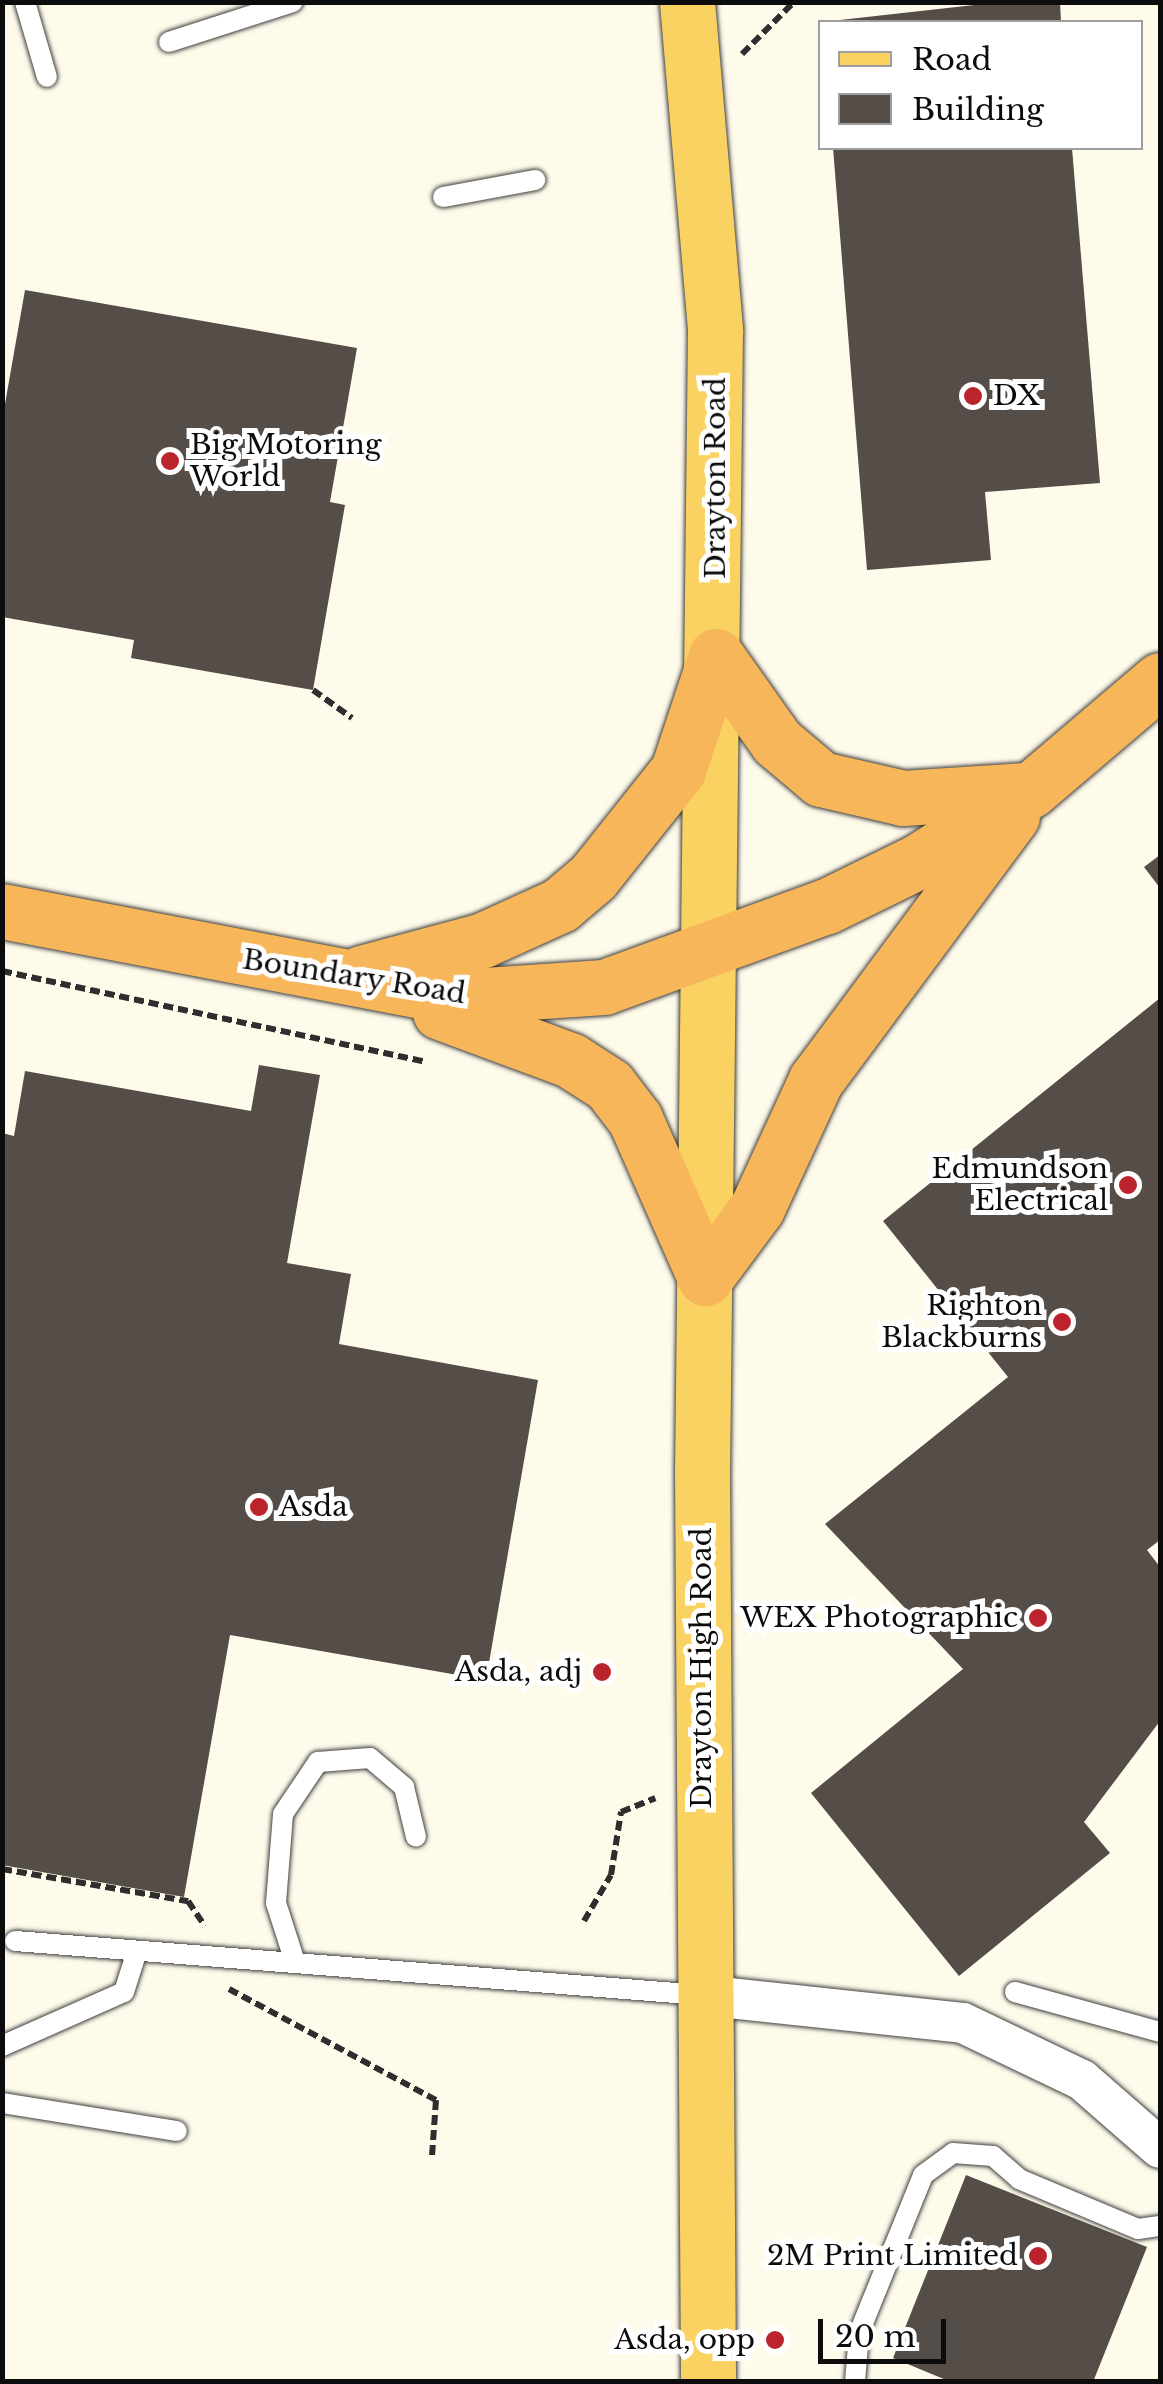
<!DOCTYPE html>
<html>
<head>
<meta charset="utf-8">
<style>
  body { margin:0 }
  #map { position:relative; width:1163px; height:2384px; overflow:hidden; background:#fffbeb; font-family:"Libre Baskerville",serif }
  div>[style] { position:absolute }
  .building>* { inset:0; background:#554d48 }
  .path>* { height:6px; margin-top:-3px; transform-origin:0; background:repeating-linear-gradient(90deg,#2e2e2e 0 10px,transparent 0 15px) }
  .roads { filter:drop-shadow(0 0 2px #3f3f3f) drop-shadow(0 0 2px #3f3f3f) }
  .service>* { height:20px; margin:-10px; padding:0 10px; transform-origin:10px; border-radius:10px; background:#fff }
  .minor>* { height:40px; margin:-20px; padding:0 20px; transform-origin:20px; border-radius:20px; background:#fff }
  .primary>* { height:55px; margin:-27.5px; padding:0 27.5px; transform-origin:27.5px; border-radius:27.5px; background:#f9d261 }
  .trunk>* { height:55px; margin:-27.5px; padding:0 27.5px; transform-origin:27.5px; border-radius:27.5px; background:#f7b65a }
  .dots>* { width:28px; height:28px; translate:-50% -50%; box-sizing:border-box; border:5px solid #fff; border-radius:50% }
  span { translate:-50% -50%; white-space:nowrap; text-align:center; line-height:1.15; -webkit-text-stroke:10px #fff; paint-order:stroke }
  .poi-label { font-size:28px; color:#0c0c0c }
  .left { translate:0 -50%; text-align:left }
  .right { translate:-100% -50%; text-align:right }
  .street-label { font-size:28px; color:#0c0c0c }
  .frame { position:absolute; inset:0; border:5px solid #0c0c0c; pointer-events:none }
  .legend { position:absolute; left:818px; top:20px; width:325px; height:130px; box-sizing:border-box; background:#fff; border:2px solid #9e9e9e; margin:0; padding:12px 18px; list-style:none; font-size:30px; color:#0c0c0c }
  .legend li { display:flex; align-items:center; gap:20px; height:50px }
  .legend b { width:50px; border:2px solid #9e9e9e }
  .scale { position:absolute; left:818px; top:2319px; width:128px; height:45px; box-sizing:border-box; border:5px solid #0c0c0c; border-top:0; padding-left:12px; font-size:30px; line-height:35px; white-space:nowrap; color:#0c0c0c; -webkit-text-stroke:8px #fff; paint-order:stroke }
</style>
</head>
<body>
<div id="map">
  <div class="building">
    <div style="clip-path:polygon(1001px 2px,1060px 2px,1061px 22px,822px 22px)"></div>
    <div style="clip-path:polygon(833px 148px,1072px 148px,1100px 483px,985px 492px,991px 560px,867px 570px)"></div>
    <div style="clip-path:polygon(25px 290px,357px 348px,330px 502px,345px 505px,313px 690px,131px 658px,134px 640px,2px 617px,2px 421px)"></div>
    <div style="clip-path:polygon(1160px 855px,1160px 888px,1144px 867px)"></div>
    <div style="clip-path:polygon(1160px 998px,1160px 1540px,1147px 1550px,1160px 1567px,1160px 1721px,1084px 1822px,1110px 1853px,959px 1976px,811px 1793px,963px 1669px,825px 1524px,1008px 1377px,883px 1221px)"></div>
    <div style="clip-path:polygon(259px 1065px,320px 1075px,287px 1263px,351px 1274px,339px 1344px,538px 1380px,486px 1680px,230px 1635px,184px 1897px,2px 1865px,2px 1133px,14px 1136px,25px 1071px,251px 1111px)"></div>
    <div style="clip-path:polygon(966px 2175px,1147px 2247px,1093px 2382px,951px 2382px,893px 2358px)"></div>
  </div>
  <div class="path">
    <div style="left:742px;top:54px;width:74px;rotate:-45deg"></div>
    <div style="left:313px;top:690px;width:48px;rotate:35.7deg"></div>
    <div style="left:2px;top:971px;width:433px;rotate:12.1deg"></div>
    <div style="left:2px;top:1869px;width:189px;rotate:9.8deg"></div>
    <div style="left:188px;top:1901px;width:30px;rotate:56deg"></div>
    <div style="left:584px;top:1921px;width:53px;rotate:-59.6deg"></div>
    <div style="left:611px;top:1875px;width:64px;rotate:-81deg"></div>
    <div style="left:621px;top:1812px;width:37px;rotate:-22deg"></div>
    <div style="left:229px;top:1989px;width:235px;rotate:28.2deg"></div>
    <div style="left:436px;top:2100px;width:56px;rotate:94.1deg"></div>
  </div>
  <div class="roads">
    <div class="service">
      <div style="left:25px;top:2px;width:78px;rotate:73.7deg"></div>
      <div style="left:169px;top:42px;width:130px;rotate:-17.9deg"></div>
      <div style="left:443px;top:197px;width:94px;rotate:-10.5deg"></div>
      <div style="left:15px;top:1941px;width:688px;rotate:4.5deg"></div>
      <div style="left:294px;top:1959px;width:59px;rotate:-107.8deg"></div>
      <div style="left:276px;top:1903px;width:89px;rotate:-85.5deg"></div>
      <div style="left:283px;top:1814px;width:63px;rotate:-56.1deg"></div>
      <div style="left:318px;top:1762px;width:52px;rotate:-4.4deg"></div>
      <div style="left:370px;top:1758px;width:45px;rotate:40.5deg"></div>
      <div style="left:404px;top:1787px;width:51px;rotate:76.5deg"></div>
      <div style="left:1015px;top:1992px;width:150px;rotate:15.4deg"></div>
      <div style="left:2px;top:2046px;width:133px;rotate:-23.9deg"></div>
      <div style="left:124px;top:1992px;width:43px;rotate:-72.4deg"></div>
      <div style="left:2px;top:2103px;width:177px;rotate:9.1deg"></div>
      <div style="left:855px;top:2382px;width:49px;rotate:-85.3deg"></div>
      <div style="left:859px;top:2333px;width:170px;rotate:-67.9deg"></div>
      <div style="left:923px;top:2175px;width:37px;rotate:-36deg"></div>
      <div style="left:953px;top:2153px;width:40px;rotate:4.3deg"></div>
      <div style="left:993px;top:2156px;width:35px;rotate:41deg"></div>
      <div style="left:1019px;top:2179px;width:129px;rotate:22.8deg"></div>
      <div style="left:1138px;top:2229px;width:22px;rotate:-8deg"></div>
    </div>
    <div class="minor">
      <div style="left:701px;top:1995px;width:263px;rotate:6.1deg"></div>
      <div style="left:963px;top:2023px;width:132px;rotate:25.6deg"></div>
      <div style="left:1082px;top:2080px;width:103px;rotate:41.1deg"></div>
    </div>
    <div class="primary">
      <div style="left:687px;top:2px;width:329px;rotate:85.1deg"></div>
      <div style="left:715px;top:330px;width:1139px;rotate:90.65deg"></div>
      <div style="left:702px;top:1469px;width:913px;rotate:89.62deg"></div>
    </div>
    <div class="trunk">
      <div style="left:716px;top:656px;width:105px;rotate:54.7deg"></div>
      <div style="left:777px;top:742px;width:57px;rotate:40.1deg"></div>
      <div style="left:821px;top:779px;width:84px;rotate:13deg"></div>
      <div style="left:903px;top:798px;width:123px;rotate:-3.7deg"></div>
      <div style="left:2px;top:911px;width:459px;rotate:10.8deg"></div>
      <div style="left:453px;top:997px;width:151px;rotate:-3.8deg"></div>
      <div style="left:604px;top:987px;width:237px;rotate:-20deg"></div>
      <div style="left:827px;top:906px;width:102px;rotate:-26.1deg"></div>
      <div style="left:919px;top:861px;width:134px;rotate:-32.5deg"></div>
      <div style="left:1032px;top:789px;width:168px;rotate:-40.4deg"></div>
      <div style="left:361px;top:973px;width:126px;rotate:-15.1deg"></div>
      <div style="left:483px;top:940px;width:85px;rotate:-24.4deg"></div>
      <div style="left:560px;top:905px;width:43px;rotate:-40.3deg"></div>
      <div style="left:593px;top:877px;width:137px;rotate:-51.5deg"></div>
      <div style="left:678px;top:770px;width:120px;rotate:-71.6deg"></div>
      <div style="left:440px;top:1012px;width:139px;rotate:20.3deg"></div>
      <div style="left:570px;top:1060px;width:46px;rotate:32.7deg"></div>
      <div style="left:609px;top:1085px;width:43px;rotate:52.6deg"></div>
      <div style="left:635px;top:1119px;width:174px;rotate:66.2deg"></div>
      <div style="left:705px;top:1278px;width:87px;rotate:-53.4deg"></div>
      <div style="left:757px;top:1208px;width:141px;rotate:-65.3deg"></div>
      <div style="left:816px;top:1080px;width:329px;rotate:-53.4deg"></div>
    </div>
  </div>
  <div class="dots">
    <div style="left:973px;top:396px;background:#bc242d"></div>
    <div style="left:170px;top:461px;background:#bc242d"></div>
    <div style="left:1128px;top:1185px;background:#bc242d"></div>
    <div style="left:1062px;top:1322px;background:#bc242d"></div>
    <div style="left:259px;top:1507px;background:#bc242d"></div>
    <div style="left:1038px;top:1618px;background:#bc242d"></div>
    <div style="left:602px;top:1672px;background:#bc242d"></div>
    <div style="left:1038px;top:2256px;background:#bc242d"></div>
    <div style="left:775px;top:2340px;background:#bc242d"></div>
  </div>
  <div class="poi-label">
    <span class="left" style="left:993px;top:396px">DX</span>
    <span class="left" style="left:190px;top:461px">Big Motoring<br>World</span>
    <span class="right" style="left:1108px;top:1185px">Edmundson<br>Electrical</span>
    <span class="right" style="left:1042px;top:1322px">Righton<br>Blackburns</span>
    <span class="left" style="left:279px;top:1507px">Asda</span>
    <span class="right" style="left:1018px;top:1618px">WEX Photographic</span>
    <span class="right" style="left:582px;top:1672px">Asda, adj</span>
    <span class="right" style="left:1018px;top:2256px">2M Print Limited</span>
    <span class="right" style="left:755px;top:2340px">Asda, opp</span>
  </div>
  <div class="street-label">
    <span style="left:716px;top:478px;rotate:-90deg">Drayton Road</span>
    <span style="left:354px;top:977px;rotate:9deg">Boundary Road</span>
    <span style="left:702px;top:1668px;rotate:-90deg">Drayton High Road</span>
  </div>
  <div class="frame"></div>
  <ul class="legend">
  <li><b style="height:12px;background:#f9d261"></b>Road</li>
  <li><b style="height:28px;background:#554d48"></b>Building</li>
  </ul>
  <div class="scale">20 m</div>
</div>
</body>
</html>
